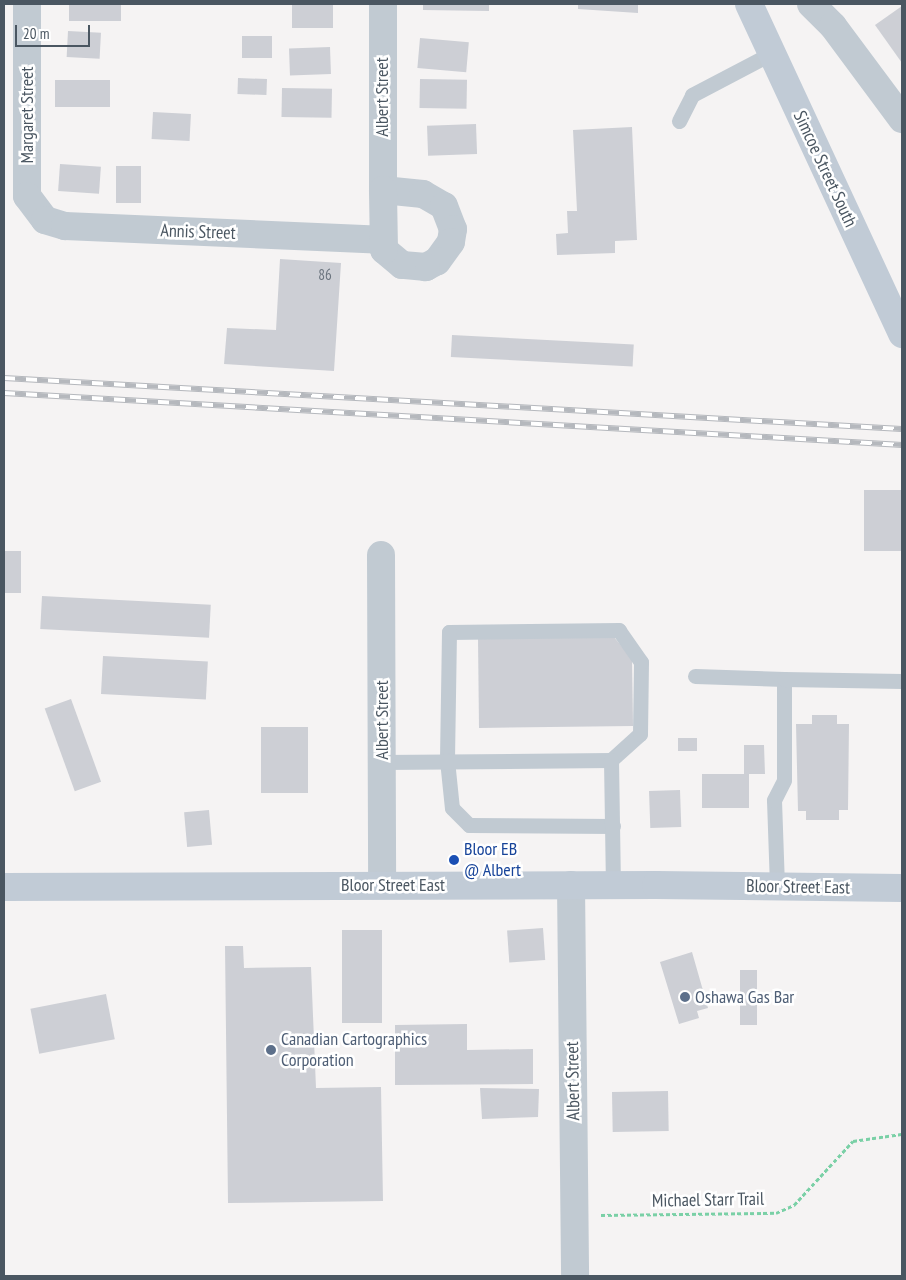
<!DOCTYPE html>
<html>
<head>
<meta charset="utf-8">
<style>
  body { margin:0 }
  #map { position:relative; width:906px; height:1280px; overflow:hidden; background:#f5f3f3; font-family:"PT Sans Narrow",sans-serif }
  div>[style] { position:absolute }
  .building>* { inset:0; background:#cdcfd5; transform-origin:0 0 }
  .path>* { height:3px; margin-top:-1.5px; transform-origin:0; background:repeating-linear-gradient(90deg,#7ad0a6 0 4px,transparent 0 6.5px) }
  .service>* { height:15px; margin:-7.5px; padding:0 7.5px; transform-origin:7.5px; border-radius:7.5px; background:#c1cad2 }
  .minor>* { height:28px; margin:-14px; padding:0 14px; transform-origin:14px; border-radius:14px; background:#c1cad2 }
  .tertiary>* { height:28px; margin:-14px; padding:0 14px; transform-origin:14px; border-radius:14px; background:#c1cad2 }
  .secondary>* { height:28px; margin:-14px; padding:0 14px; transform-origin:14px; border-radius:14px; background:#c1cbd6 }
  .rail>* { height:5.5px; margin-top:-2.75px; transform-origin:0; background:repeating-linear-gradient(90deg,#fff 0 11px,#b5b8bd 0 22px); box-sizing:border-box; border-block:1px solid #b5b8bd }
  .dots>* { width:14px; height:14px; translate:-50% -50%; box-sizing:border-box; border:2px solid #fff; border-radius:50% }
  span { translate:-50% -50%; white-space:nowrap; text-align:center; line-height:1.15; -webkit-text-stroke:5px #fff; paint-order:stroke }
  .number-label { font-size:15px; color:#6b747e }
  .number-label span { -webkit-text-stroke-width:0 }
  .street-label { font-size:18px; color:#4a5661 }
  .transit-label { font-size:18px; color:#164399 }
  .left { translate:0 -50%; text-align:left }
  .service-label { font-size:18px; color:#4e5e75 }
  .frame { position:absolute; inset:0; border:5px solid #4a5661; pointer-events:none }
  .scale { position:absolute; left:15px; top:25px; width:75px; height:22px; box-sizing:border-box; border:2px solid #4a5661; border-top:0; padding-left:6px; font-size:15px; line-height:18px; white-space:nowrap; color:#4a5661; -webkit-text-stroke:4px #fff; paint-order:stroke }
</style>
</head>
<body>
<div id="map">
  <div class="building">
    <div style="left:69px;top:4px;width:52px;height:17px"></div>
    <div style="left:292px;top:4px;width:41px;height:24px"></div>
    <div style="clip-path:polygon(423px 4px,489px 4px,489px 11px,423px 10px)"></div>
    <div style="clip-path:polygon(578px 4px,638px 4px,638px 13px,578px 9px)"></div>
    <div style="clip-path:polygon(902px 6px,902px 63px,875px 25px)"></div>
    <div style="left:68px;top:31px;width:33px;height:26px;rotate:3deg"></div>
    <div style="left:242px;top:36px;width:30px;height:22px"></div>
    <div style="left:420px;top:38px;width:49px;height:30px;rotate:5deg"></div>
    <div style="left:330px;top:47px;width:27px;height:41px;rotate:88deg"></div>
    <div style="left:238px;top:78px;width:29px;height:16px;rotate:2deg"></div>
    <div style="left:420px;top:79px;width:47px;height:29px;rotate:1deg"></div>
    <div style="left:110px;top:80px;width:27px;height:55px;rotate:90deg"></div>
    <div style="left:282px;top:88px;width:50px;height:29px;rotate:1deg"></div>
    <div style="left:153px;top:112px;width:38px;height:27px;rotate:3deg"></div>
    <div style="left:476px;top:124px;width:30px;height:49px;rotate:88deg"></div>
    <div style="clip-path:polygon(632px 127px,637px 240px,615px 241px,615px 253px,557px 255px,556px 234px,568px 233px,567px 211px,577px 211px,573px 130px)"></div>
    <div style="left:60px;top:164px;width:41px;height:27px;rotate:4deg"></div>
    <div style="left:116px;top:166px;width:25px;height:37px"></div>
    <div style="clip-path:polygon(280px 259px,341px 263px,334px 371px,224px 364px,227px 328px,276px 330px)"></div>
    <div style="left:452px;top:335px;width:182px;height:22px;rotate:3deg"></div>
    <div style="left:902px;top:490px;width:61px;height:38px;rotate:90deg"></div>
    <div style="left:4px;top:551px;width:17px;height:42px"></div>
    <div style="left:42px;top:596px;width:169px;height:33px;rotate:3deg"></div>
    <div style="clip-path:polygon(614px 637px,632px 659px,633px 726px,479px 728px,478px 638px)"></div>
    <div style="left:103px;top:656px;width:105px;height:38px;rotate:3deg"></div>
    <div style="left:71px;top:699px;width:88px;height:28px;rotate:70deg"></div>
    <div style="clip-path:polygon(812px 715px,837px 715px,837px 724px,849px 724px,848px 810px,839px 810px,839px 820px,806px 820px,806px 811px,798px 811px,796px 724px,812px 724px)"></div>
    <div style="left:261px;top:727px;width:47px;height:66px"></div>
    <div style="left:697px;top:738px;width:13px;height:19px;rotate:90deg"></div>
    <div style="clip-path:polygon(744px 745px,764px 745px,765px 774px,749px 774px,749px 808px,702px 808px,702px 774px,744px 774px)"></div>
    <div style="left:680px;top:790px;width:37px;height:31px;rotate:88deg"></div>
    <div style="left:209px;top:810px;width:35px;height:25px;rotate:85deg"></div>
    <div style="left:543px;top:928px;width:32px;height:36px;rotate:86deg"></div>
    <div style="left:342px;top:930px;width:40px;height:93px"></div>
    <div style="clip-path:polygon(225px 946px,243px 946px,244px 968px,311px 967px,316px 1088px,381px 1087px,383px 1201px,228px 1203px)"></div>
    <div style="clip-path:polygon(692px 952px,708px 1008px,697px 1011px,699px 1018px,679px 1024px,660px 962px)"></div>
    <div style="left:740px;top:970px;width:17px;height:55px"></div>
    <div style="left:106px;top:994px;width:46px;height:77px;rotate:79deg"></div>
    <div style="clip-path:polygon(467px 1024px,467px 1050px,533px 1049px,533px 1084px,395px 1085px,395px 1025px)"></div>
    <div style="clip-path:polygon(480px 1088px,539px 1089px,538px 1117px,482px 1119px)"></div>
    <div style="left:668px;top:1091px;width:40px;height:56px;rotate:89deg"></div>
  </div>
  <div class="path">
    <div style="left:601px;top:1215px;width:175px;rotate:-0.7deg"></div>
    <div style="left:776px;top:1213px;width:20px;rotate:-24deg"></div>
    <div style="left:794px;top:1205px;width:87px;rotate:-47.3deg"></div>
    <div style="left:853px;top:1141px;width:49px;rotate:-8.1deg"></div>
  </div>
  <div class="service">
    <div style="left:679px;top:121px;width:29px;rotate:-63deg"></div>
    <div style="left:692px;top:95px;width:90px;rotate:-27.7deg"></div>
    <div style="left:695px;top:676px;width:89px;rotate:1.9deg"></div>
    <div style="left:611px;top:760px;width:39px;rotate:-42deg"></div>
    <div style="left:640px;top:734px;width:72px;rotate:-89.2deg"></div>
    <div style="left:641px;top:662px;width:39px;rotate:-125deg"></div>
    <div style="left:619px;top:630px;width:170px;rotate:179.3deg"></div>
    <div style="left:449px;top:632px;width:128px;rotate:90.9deg"></div>
    <div style="left:447px;top:760px;width:48px;rotate:84.1deg"></div>
    <div style="left:452px;top:808px;width:24px;rotate:45deg"></div>
    <div style="left:469px;top:825px;width:144px;rotate:0.4deg"></div>
    <div style="left:382px;top:762px;width:229px;rotate:-0.5deg"></div>
    <div style="left:611px;top:760px;width:125px;rotate:89.1deg"></div>
    <div style="left:777px;top:886px;width:86px;rotate:-92deg"></div>
    <div style="left:774px;top:800px;width:22px;rotate:-63deg"></div>
    <div style="left:784px;top:780px;width:101px;rotate:-90deg"></div>
    <div style="left:784px;top:679px;width:118px;rotate:1deg"></div>
  </div>
  <div class="minor">
    <div style="left:27px;top:4px;width:192px;rotate:90deg"></div>
    <div style="left:27px;top:196px;width:30px;rotate:53deg"></div>
    <div style="left:45px;top:220px;width:21px;rotate:17deg"></div>
    <div style="left:65px;top:226px;width:316px;rotate:2.5deg"></div>
    <div style="left:383px;top:4px;width:186px;rotate:90deg"></div>
    <div style="left:811px;top:4px;width:31px;rotate:45deg"></div>
    <div style="left:833px;top:26px;width:116px;rotate:53.4deg"></div>
    <div style="left:383px;top:190px;width:40px;rotate:5.7deg"></div>
    <div style="left:423px;top:194px;width:24px;rotate:30deg"></div>
    <div style="left:444px;top:206px;width:25px;rotate:69deg"></div>
    <div style="left:453px;top:229px;width:13px;rotate:99deg"></div>
    <div style="left:451px;top:242px;width:24px;rotate:126deg"></div>
    <div style="left:437px;top:261px;width:13px;rotate:151deg"></div>
    <div style="left:426px;top:267px;width:24px;rotate:-175deg"></div>
    <div style="left:402px;top:265px;width:23px;rotate:-140deg"></div>
    <div style="left:384px;top:250px;width:60px;rotate:-91deg"></div>
    <div style="left:381px;top:555px;width:330px;rotate:89.8deg"></div>
  </div>
  <div class="tertiary">
    <div style="left:571px;top:885px;width:391px;rotate:89.4deg"></div>
  </div>
  <div class="secondary">
    <div style="left:749px;top:4px;width:364px;rotate:65.1deg"></div>
    <div style="left:4px;top:887px;width:652px;rotate:-0.18deg"></div>
    <div style="left:656px;top:885px;width:246px;rotate:0.7deg"></div>
  </div>
  <div class="rail">
    <div style="left:4px;top:378px;width:899px;rotate:3.25deg"></div>
    <div style="left:4px;top:393px;width:900px;rotate:3.31deg"></div>
  </div>
  <div class="dots">
    <div style="left:454px;top:860px;background:#1a4fb4"></div>
    <div style="left:685px;top:997px;background:#5c6f8a"></div>
    <div style="left:271px;top:1050px;background:#5c6f8a"></div>
  </div>
  <div class="number-label">
    <span style="left:325px;top:275px">86</span>
  </div>
  <div class="street-label">
    <span style="left:382px;top:97px;rotate:-90deg">Albert Street</span>
    <span style="left:27px;top:115px;rotate:-90deg">Margaret Street</span>
    <span style="left:825px;top:169px;rotate:65deg">Simcoe Street South</span>
    <span style="left:198px;top:232px;rotate:2deg">Annis Street</span>
    <span style="left:382px;top:720px;rotate:-90deg">Albert Street</span>
    <span style="left:393px;top:885px">Bloor Street East</span>
    <span style="left:798px;top:887px;rotate:1deg">Bloor Street East</span>
    <span style="left:573px;top:1081px;rotate:-91deg">Albert Street</span>
    <span style="left:708px;top:1200px;rotate:-1deg">Michael Starr Trail</span>
  </div>
  <div class="transit-label">
    <span class="left" style="left:464px;top:860px">Bloor EB<br>@ Albert</span>
  </div>
  <div class="service-label">
    <span class="left" style="left:695px;top:997px">Oshawa Gas Bar</span>
    <span class="left" style="left:281px;top:1050px">Canadian Cartographics<br>Corporation</span>
  </div>
  <div class="frame"></div>
  <div class="scale">20 m</div>
</div>
</body>
</html>
